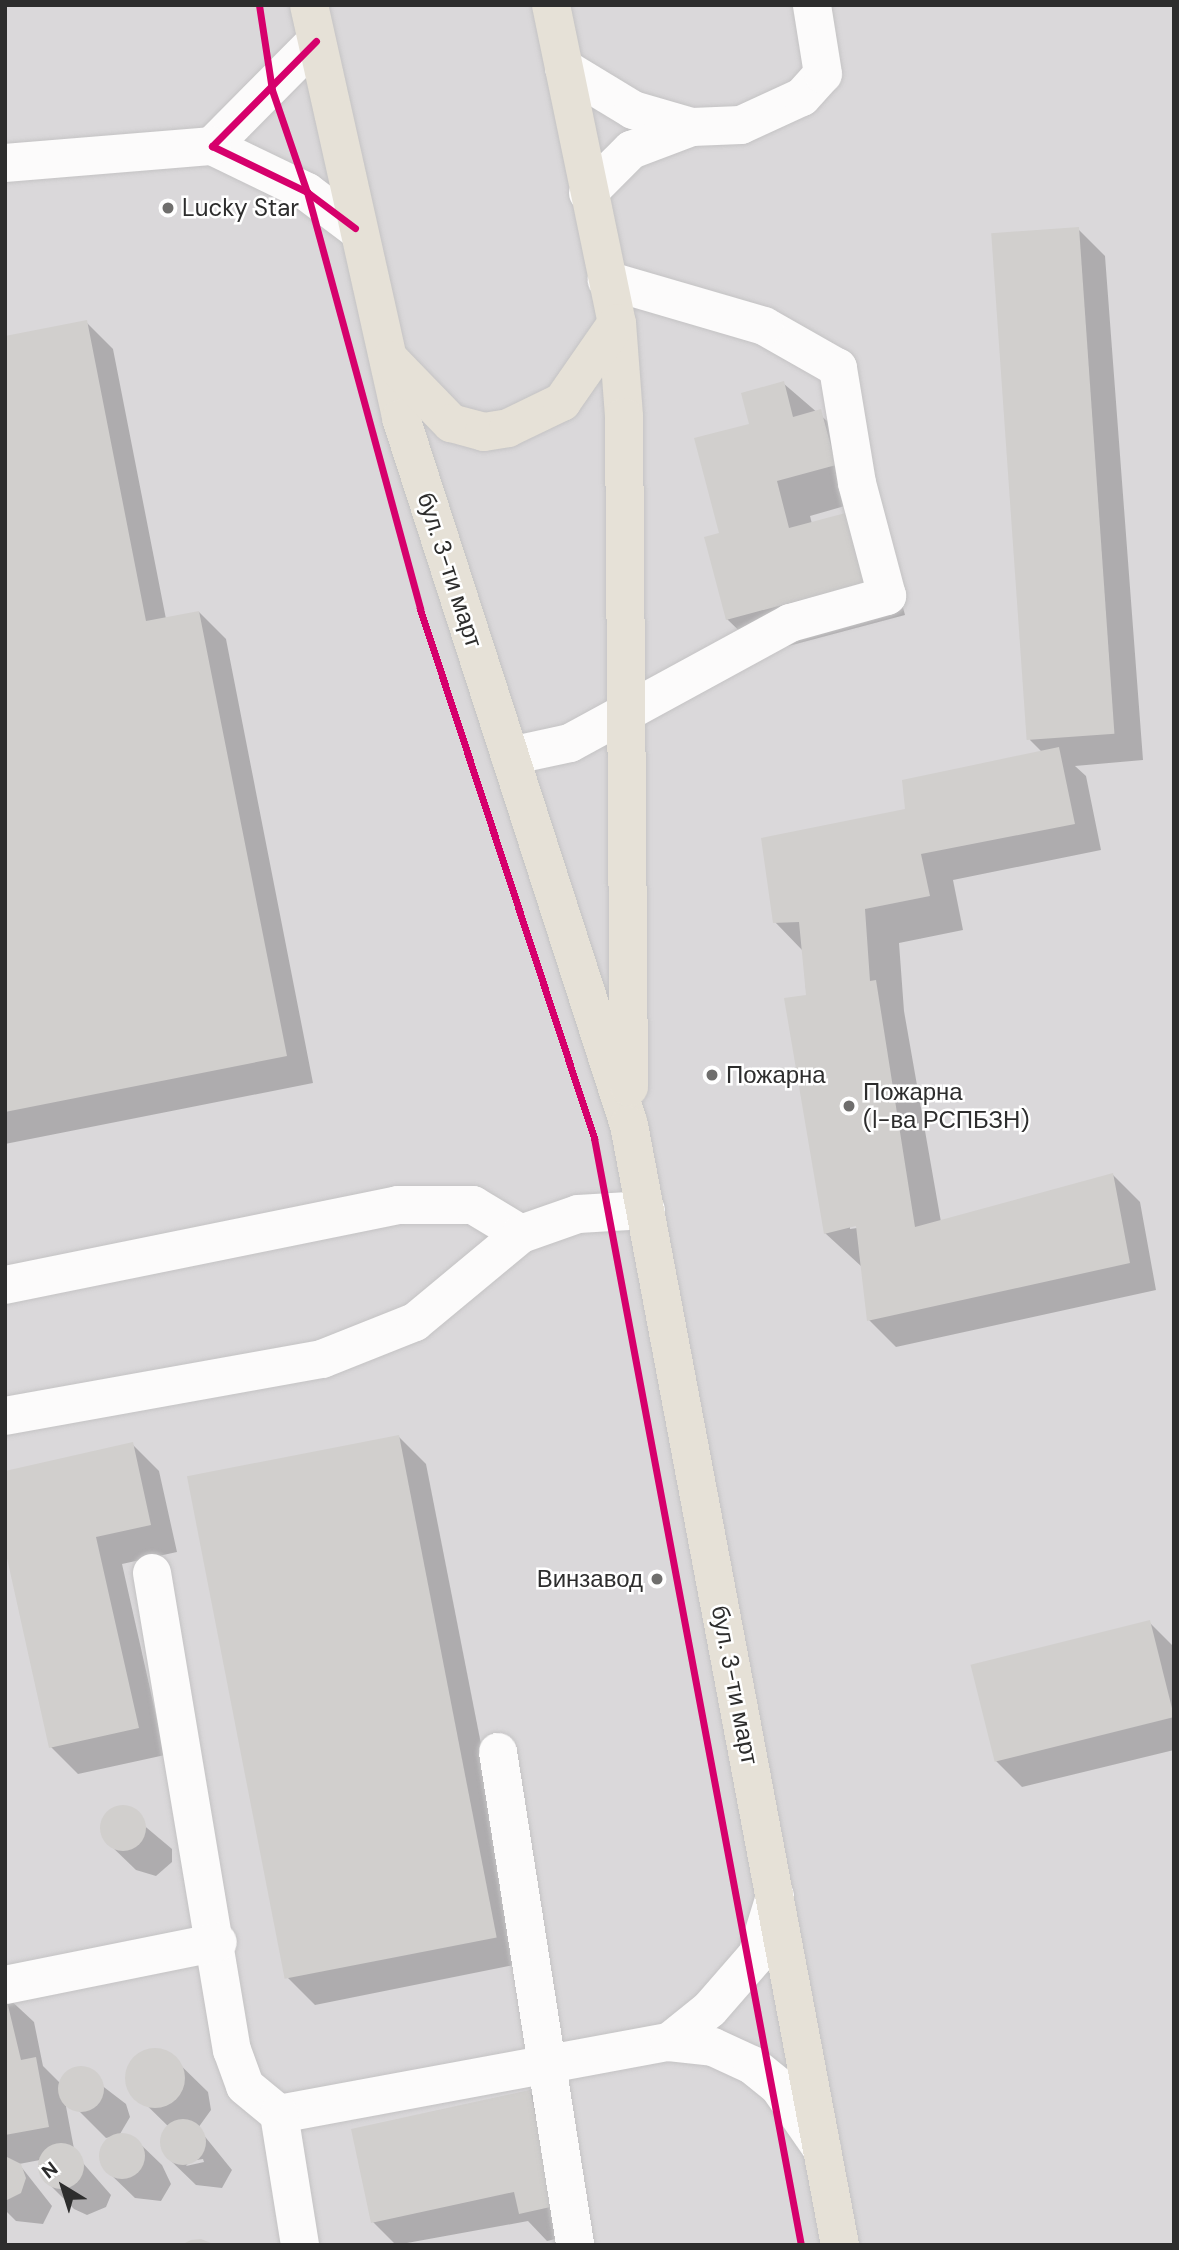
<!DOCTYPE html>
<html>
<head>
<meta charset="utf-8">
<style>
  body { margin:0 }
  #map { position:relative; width:1179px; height:2250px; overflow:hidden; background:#e9e7e4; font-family:"DM Sans",sans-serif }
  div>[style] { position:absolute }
  .industrial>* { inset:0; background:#dad8da; transform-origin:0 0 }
  .shadow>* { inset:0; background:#0003 }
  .building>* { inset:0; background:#d1cfcd; transform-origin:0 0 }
  .round { border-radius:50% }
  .roads { filter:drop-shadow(0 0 2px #c4c3c4) drop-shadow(0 0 2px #c4c3c4) }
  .minor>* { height:38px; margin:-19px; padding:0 19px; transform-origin:19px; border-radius:19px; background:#fcfbfb }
  .major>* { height:38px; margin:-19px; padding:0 19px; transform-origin:19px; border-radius:19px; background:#e6e1d7 }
  .cycleway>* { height:7px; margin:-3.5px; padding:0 3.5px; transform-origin:3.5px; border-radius:3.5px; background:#d6006c }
  .dots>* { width:19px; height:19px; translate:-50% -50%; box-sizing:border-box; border:4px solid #fff; border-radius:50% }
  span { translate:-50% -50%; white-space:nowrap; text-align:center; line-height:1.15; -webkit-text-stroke:5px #fff; paint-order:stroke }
  .poi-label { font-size:24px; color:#2d2d2d }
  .left { translate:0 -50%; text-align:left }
  .right { translate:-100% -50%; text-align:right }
  .street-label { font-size:24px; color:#2d2d2d }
  .frame { position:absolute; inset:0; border:7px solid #2d2d2d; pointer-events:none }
  .north { position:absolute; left:28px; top:2152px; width:70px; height:70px; -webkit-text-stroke:5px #fff; paint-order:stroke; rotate:322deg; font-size:19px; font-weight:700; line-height:28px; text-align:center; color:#2d2d2d }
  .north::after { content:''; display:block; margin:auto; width:24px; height:32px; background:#2d2d2d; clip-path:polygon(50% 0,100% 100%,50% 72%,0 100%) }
</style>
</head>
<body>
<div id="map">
  <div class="industrial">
    <div style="left:5px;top:5px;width:1169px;height:2240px"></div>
  </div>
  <div class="shadow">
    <div style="clip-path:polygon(evenodd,1078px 229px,1105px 256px,1143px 760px,1075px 766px,1086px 776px,1101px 850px,953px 880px,963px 930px,899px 943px,904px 1011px,941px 1222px,1113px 1175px,1140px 1202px,1156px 1290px,896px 1347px,869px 1320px,862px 1267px,825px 1233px,803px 951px,775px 922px,912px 810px,1043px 753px,1030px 740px,1078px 229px,857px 1224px,857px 1228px,850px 1229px,850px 1226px,857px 1224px)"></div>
    <div style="clip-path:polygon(86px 322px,113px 349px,166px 619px,199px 612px,226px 639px,313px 1083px,5px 1144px,5px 338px)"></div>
    <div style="clip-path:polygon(783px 383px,855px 445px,869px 499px,810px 516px,812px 524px,887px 547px,905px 615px,762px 653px,727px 619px,721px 535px,752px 425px)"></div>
    <div style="clip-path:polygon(399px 1437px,426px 1464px,524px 1963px,315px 2005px,288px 1978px)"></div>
    <div style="clip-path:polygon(132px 1444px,159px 1471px,177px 1552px,122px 1564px,165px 1755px,78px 1774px,51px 1747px,5px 1541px)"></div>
    <div style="clip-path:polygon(1149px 1622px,1174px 1647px,1174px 1750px,1022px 1787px,995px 1760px)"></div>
    <div style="clip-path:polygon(122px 1807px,172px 1849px,172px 1862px,156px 1876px,136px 1870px,108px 1843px,105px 1817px)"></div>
    <div style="clip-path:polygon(5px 1995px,34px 2022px,43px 2066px,61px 2084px,79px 2068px,126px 2104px,130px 2117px,120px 2134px,134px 2138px,162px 2165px,171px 2184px,161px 2201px,135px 2198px,107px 2171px,104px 2145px,119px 2135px,106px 2138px,64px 2096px,75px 2154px,111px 2195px,106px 2207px,87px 2215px,74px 2209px,47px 2182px,40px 2160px,19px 2164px,52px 2206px,43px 2224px,16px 2221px,5px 2210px)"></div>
    <div style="clip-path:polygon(evenodd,166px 2051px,208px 2092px,211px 2110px,198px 2128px,232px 2170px,222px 2188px,196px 2185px,168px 2158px,162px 2138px,172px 2130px,128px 2087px,128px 2068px,139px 2054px,166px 2051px,203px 2159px,204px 2162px,186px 2166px,190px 2161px,203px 2159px)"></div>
    <div style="clip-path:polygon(530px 2092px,557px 2119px,581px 2233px,547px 2241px,528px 2221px,396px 2245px,373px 2222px)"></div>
  </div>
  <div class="building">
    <div style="left:1079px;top:227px;width:508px;height:88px;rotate:86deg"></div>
    <div style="clip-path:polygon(87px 320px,146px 621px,199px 611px,287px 1056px,5px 1112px,5px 336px)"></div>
    <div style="clip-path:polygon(784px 381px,793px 417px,821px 409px,836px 465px,777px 481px,789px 528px,853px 511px,872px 581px,726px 620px,704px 537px,719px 533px,694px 438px,749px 424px,741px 393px)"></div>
    <div style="clip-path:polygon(1059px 747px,1075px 824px,921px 854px,930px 896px,865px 909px,870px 981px,876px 980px,915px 1227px,1113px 1173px,1130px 1263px,867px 1321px,856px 1226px,824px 1234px,784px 998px,806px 995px,799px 922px,773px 923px,761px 838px,905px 809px,902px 780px)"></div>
    <div style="left:399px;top:1435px;width:512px;height:216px;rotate:79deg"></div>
    <div style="clip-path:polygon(133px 1442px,151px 1525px,96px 1537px,139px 1728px,49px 1748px,5px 1549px,5px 1471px)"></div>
    <div style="left:1150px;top:1620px;width:100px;height:185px;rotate:76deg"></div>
    <div class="round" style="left:100px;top:1805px;width:46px;height:46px"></div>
    <div style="clip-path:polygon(5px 1993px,21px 2060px,36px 2057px,49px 2127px,5px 2135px)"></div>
    <div class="round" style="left:125px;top:2048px;width:60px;height:60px"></div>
    <div class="round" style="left:58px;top:2066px;width:46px;height:46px"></div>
    <div style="clip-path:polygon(530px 2090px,555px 2206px,519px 2214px,514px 2192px,371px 2223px,351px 2129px)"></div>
    <div class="round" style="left:160px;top:2119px;width:46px;height:46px"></div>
    <div class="round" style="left:99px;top:2133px;width:46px;height:46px"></div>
    <div class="round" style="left:38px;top:2143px;width:46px;height:46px"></div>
    <div style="clip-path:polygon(5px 2156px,21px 2164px,26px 2178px,21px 2193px,5px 2201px)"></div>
    <div style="clip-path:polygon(201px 2239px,216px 2245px,181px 2245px,191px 2240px)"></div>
  </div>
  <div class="roads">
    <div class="minor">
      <div style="left:316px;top:41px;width:148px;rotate:134.7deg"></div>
      <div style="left:212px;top:146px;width:106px;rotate:25.8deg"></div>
      <div style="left:307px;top:192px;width:60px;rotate:36.9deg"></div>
      <div style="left:564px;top:68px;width:81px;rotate:31.3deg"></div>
      <div style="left:633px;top:110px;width:61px;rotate:16.1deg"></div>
      <div style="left:692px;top:127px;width:49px;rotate:-2.3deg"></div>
      <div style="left:741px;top:125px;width:67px;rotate:-24.7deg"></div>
      <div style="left:802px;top:97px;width:31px;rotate:-48deg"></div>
      <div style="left:823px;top:74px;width:70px;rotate:-99.1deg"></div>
      <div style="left:5px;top:163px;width:208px;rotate:-4.7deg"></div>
      <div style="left:588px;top:193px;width:61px;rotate:-45deg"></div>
      <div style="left:631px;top:150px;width:65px;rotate:-20.7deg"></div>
      <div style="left:510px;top:756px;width:61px;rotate:-12.2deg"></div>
      <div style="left:570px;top:743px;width:251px;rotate:-28.6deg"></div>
      <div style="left:790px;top:623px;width:101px;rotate:-15.6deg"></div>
      <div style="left:887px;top:596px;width:117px;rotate:-104.9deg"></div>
      <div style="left:857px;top:483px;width:117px;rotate:-99.4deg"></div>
      <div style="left:838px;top:368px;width:85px;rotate:-150.4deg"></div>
      <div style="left:764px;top:326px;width:164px;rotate:-163.7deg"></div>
      <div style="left:5px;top:1285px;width:401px;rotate:-11.5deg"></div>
      <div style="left:398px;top:1205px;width:75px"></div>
      <div style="left:473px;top:1205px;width:56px;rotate:31.1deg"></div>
      <div style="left:5px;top:1416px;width:322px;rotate:-10.2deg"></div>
      <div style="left:322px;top:1359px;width:100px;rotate:-21.7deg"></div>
      <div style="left:415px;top:1322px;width:138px;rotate:-39.7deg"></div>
      <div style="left:521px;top:1234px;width:60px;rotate:-19.3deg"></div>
      <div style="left:578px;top:1214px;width:68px;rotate:-3.4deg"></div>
      <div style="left:152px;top:1573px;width:484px;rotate:80.5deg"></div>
      <div style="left:232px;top:2050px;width:38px;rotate:70deg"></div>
      <div style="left:245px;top:2086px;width:44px;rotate:39.5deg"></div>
      <div style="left:279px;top:2114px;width:397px;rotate:-10.5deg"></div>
      <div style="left:498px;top:1752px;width:499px;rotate:81.1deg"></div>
      <div style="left:775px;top:1896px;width:62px;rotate:107deg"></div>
      <div style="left:757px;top:1955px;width:72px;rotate:131deg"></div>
      <div style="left:710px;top:2009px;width:53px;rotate:141.2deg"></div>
      <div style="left:669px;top:2042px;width:44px;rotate:6.5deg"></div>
      <div style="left:713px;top:2047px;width:43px;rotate:24.8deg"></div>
      <div style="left:752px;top:2065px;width:35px;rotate:39deg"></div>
      <div style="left:779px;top:2087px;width:75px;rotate:55.3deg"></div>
      <div style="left:5px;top:1985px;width:217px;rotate:-11.4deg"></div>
      <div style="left:279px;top:2114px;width:133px;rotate:80.9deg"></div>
    </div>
    <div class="major">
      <div style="left:309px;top:5px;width:423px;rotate:77.4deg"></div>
      <div style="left:401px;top:418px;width:743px;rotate:72.13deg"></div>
      <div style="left:629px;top:1125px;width:1140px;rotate:79.33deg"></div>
      <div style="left:551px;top:5px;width:325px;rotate:78.3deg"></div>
      <div style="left:617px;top:323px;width:94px;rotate:85.7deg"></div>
      <div style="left:624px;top:417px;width:670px;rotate:89.57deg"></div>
      <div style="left:390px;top:360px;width:88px;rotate:45.9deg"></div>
      <div style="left:451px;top:423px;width:34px;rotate:15deg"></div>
      <div style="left:484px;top:432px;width:24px;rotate:-9deg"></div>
      <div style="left:508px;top:428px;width:60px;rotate:-25.7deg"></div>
      <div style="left:562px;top:402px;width:96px;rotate:-55.2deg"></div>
    </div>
  </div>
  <div class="cycleway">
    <div style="left:259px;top:5px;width:86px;rotate:81.3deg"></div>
    <div style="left:272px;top:90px;width:108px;rotate:71.1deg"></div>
    <div style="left:307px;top:192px;width:432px;rotate:74.8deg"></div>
    <div style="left:420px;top:609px;width:557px;rotate:71.79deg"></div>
    <div style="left:594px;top:1138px;width:1126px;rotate:79.41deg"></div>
    <div style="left:316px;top:41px;width:148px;rotate:134.7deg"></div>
    <div style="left:212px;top:146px;width:106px;rotate:25.8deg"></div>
    <div style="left:307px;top:192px;width:60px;rotate:36.9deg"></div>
  </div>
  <div class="dots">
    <div style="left:168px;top:208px;background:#6f6e6d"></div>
    <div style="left:712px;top:1075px;background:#6f6e6d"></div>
    <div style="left:849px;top:1106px;background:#6f6e6d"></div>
    <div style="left:657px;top:1579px;background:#6f6e6d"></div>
  </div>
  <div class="poi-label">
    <span class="left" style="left:182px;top:208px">Lucky Star</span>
    <span class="left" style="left:726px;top:1075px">Пожарна</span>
    <span class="left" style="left:863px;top:1106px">Пожарна<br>(I-ва РСПБЗН)</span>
    <span class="right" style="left:643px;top:1579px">Винзавод</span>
  </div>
  <div class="street-label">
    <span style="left:450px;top:570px;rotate:72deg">бул. 3-ти март</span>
    <span style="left:735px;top:1685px;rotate:79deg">бул. 3-ти март</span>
  </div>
  <div class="frame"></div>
  <div class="north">N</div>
</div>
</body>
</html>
